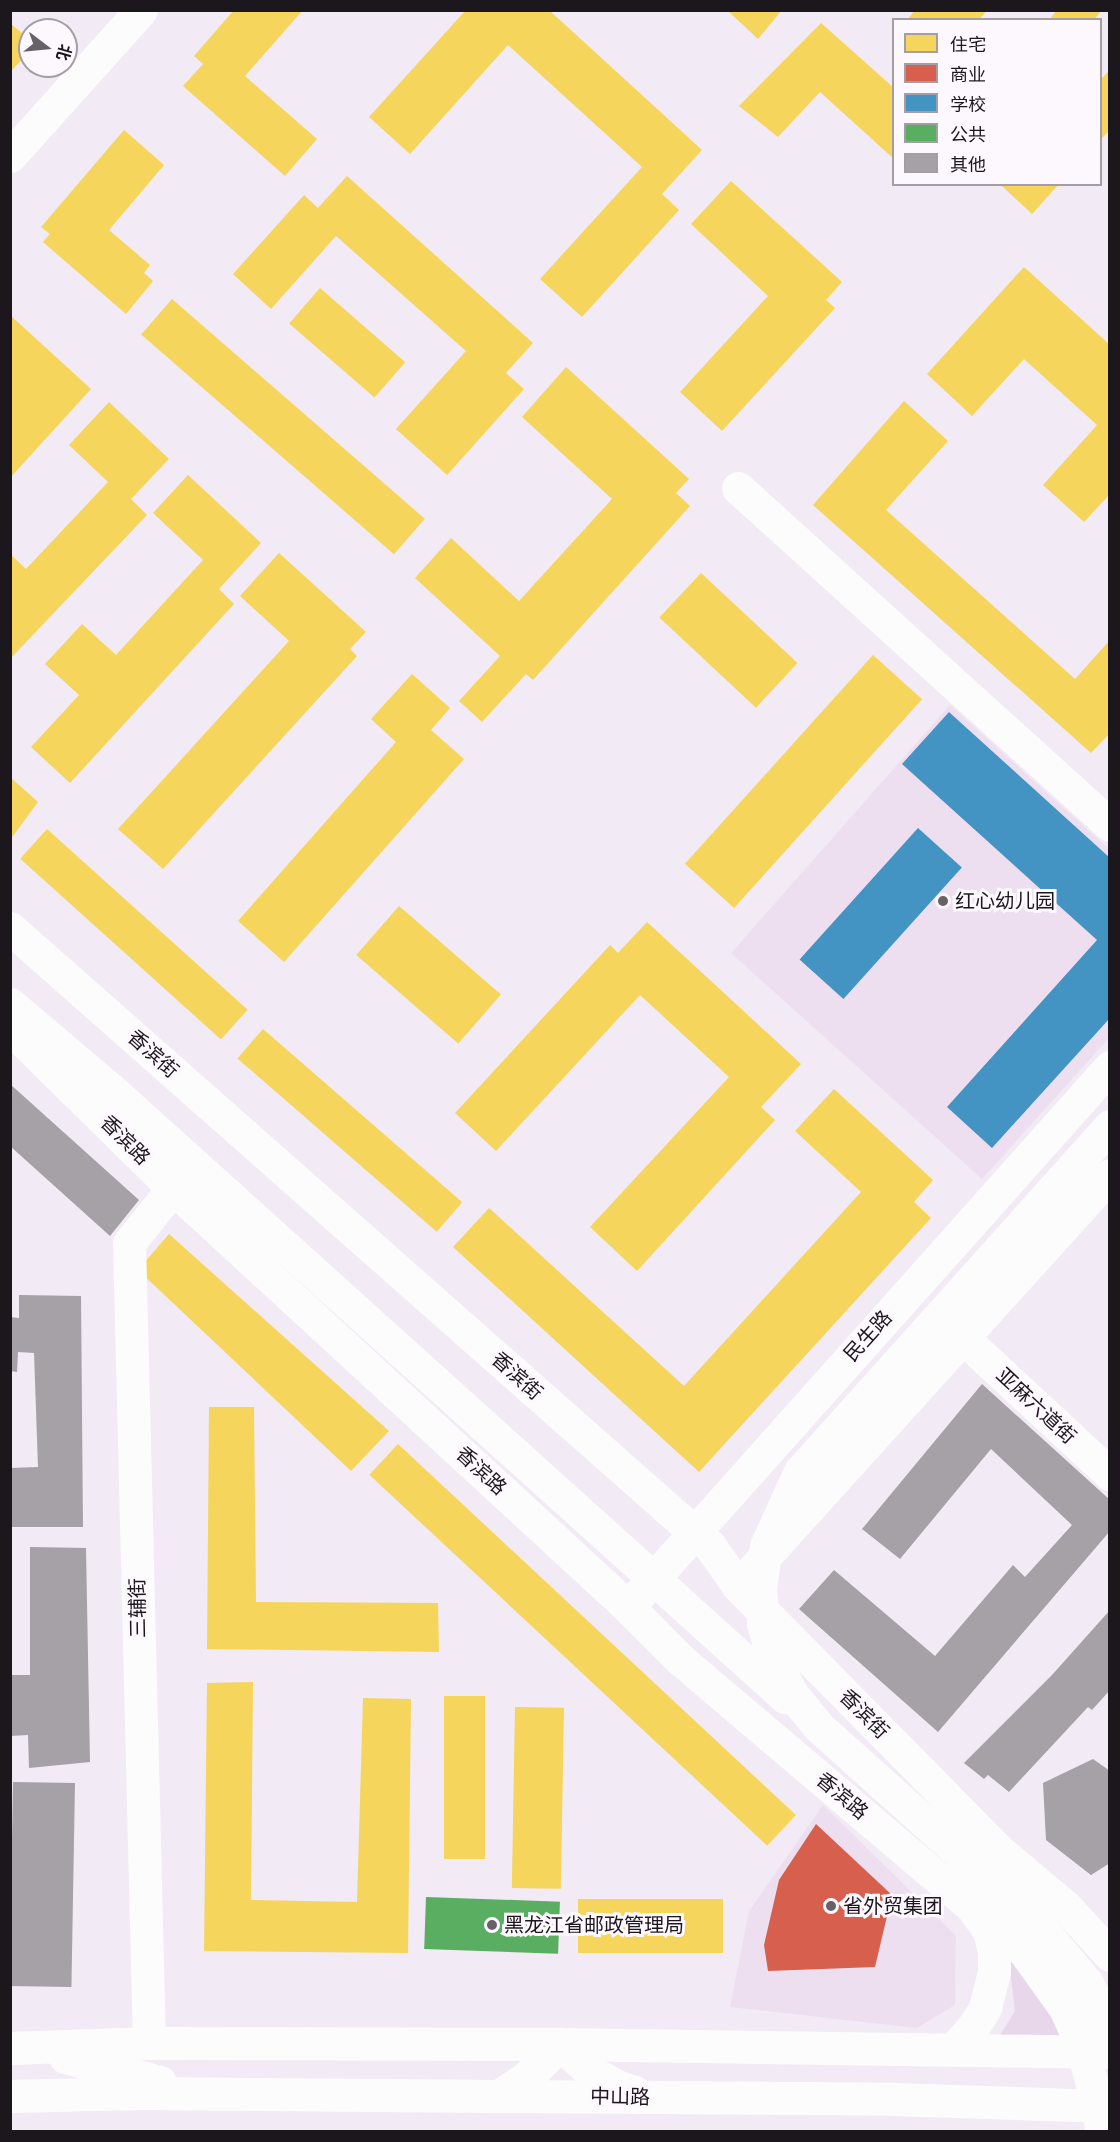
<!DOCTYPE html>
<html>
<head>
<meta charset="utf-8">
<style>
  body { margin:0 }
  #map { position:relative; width:1120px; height:2142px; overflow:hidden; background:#f2eaf4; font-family:Arial,"Noto Sans SC",sans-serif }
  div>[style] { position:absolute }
  .built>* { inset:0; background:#eddff0 }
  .green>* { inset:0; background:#e8d6eb }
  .homes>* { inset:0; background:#f6d55c; transform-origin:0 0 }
  .shops>* { inset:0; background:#d6604d }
  .schools>* { inset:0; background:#4393c3; transform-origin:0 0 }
  .public>* { inset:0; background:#5aae61; transform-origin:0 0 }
  .building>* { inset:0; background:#a6a0a7; transform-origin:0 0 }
  .minor>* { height:33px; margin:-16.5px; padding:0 16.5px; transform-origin:16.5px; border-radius:16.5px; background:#fdfcfd }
  .major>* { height:33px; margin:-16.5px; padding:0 16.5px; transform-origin:16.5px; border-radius:16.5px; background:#fdfcfd }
  .dots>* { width:16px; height:16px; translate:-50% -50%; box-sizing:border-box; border:3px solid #fdf7fe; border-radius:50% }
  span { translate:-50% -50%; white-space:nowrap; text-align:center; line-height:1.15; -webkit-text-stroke:6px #fdf7fe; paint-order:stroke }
  .poi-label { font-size:20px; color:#1c171d }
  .left { translate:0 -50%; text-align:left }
  .street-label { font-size:20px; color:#1c171d }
  .frame { position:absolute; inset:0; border:12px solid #1c171d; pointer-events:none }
  .legend { position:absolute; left:892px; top:18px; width:210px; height:168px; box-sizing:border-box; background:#fdf7fe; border:2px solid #a39da4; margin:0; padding:8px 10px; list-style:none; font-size:18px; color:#1c171d }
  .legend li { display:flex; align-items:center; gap:12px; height:30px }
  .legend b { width:30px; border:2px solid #a39da4 }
  .north { position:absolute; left:18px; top:18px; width:60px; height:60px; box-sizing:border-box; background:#fdf7fe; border:2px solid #a39da4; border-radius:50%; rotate:106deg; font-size:16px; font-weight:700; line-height:24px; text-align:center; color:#1c171d }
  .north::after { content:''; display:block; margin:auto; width:21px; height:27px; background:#676168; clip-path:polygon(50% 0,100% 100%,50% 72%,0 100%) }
</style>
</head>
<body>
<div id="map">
  <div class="built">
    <div style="clip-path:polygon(950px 705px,1109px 849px,1109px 1038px,982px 1179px,731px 953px)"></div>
    <div style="clip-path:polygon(823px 1805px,956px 1936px,955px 2005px,917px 2028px,730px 2007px,749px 1911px)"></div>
  </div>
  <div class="green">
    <div style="clip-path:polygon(1000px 1944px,1020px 1952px,1075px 2058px,984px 2061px,1015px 2011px,1011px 1977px)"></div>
  </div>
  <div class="homes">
    <div style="clip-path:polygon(234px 10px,303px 10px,245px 76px,317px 139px,285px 176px,183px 86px,203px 64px,194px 56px)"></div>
    <div style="clip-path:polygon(466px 10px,549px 10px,702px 150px,662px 194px,679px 210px,582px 317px,540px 279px,642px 167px,508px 45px,410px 154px,369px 117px)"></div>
    <div style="clip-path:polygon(727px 10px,782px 10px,758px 39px)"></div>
    <div style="clip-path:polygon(915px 10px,987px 10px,979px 20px,907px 20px)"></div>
    <div style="clip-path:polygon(1057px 10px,1102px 10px,1094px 20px,1049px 20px)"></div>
    <div style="clip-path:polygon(10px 23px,30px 40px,30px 51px,10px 72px)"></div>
    <div style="clip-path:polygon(821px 23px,894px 88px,894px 159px,820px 92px,778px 137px,739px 106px)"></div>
    <div style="clip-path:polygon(1110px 70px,1110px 130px,1100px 140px,1100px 80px)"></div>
    <div style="clip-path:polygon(124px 130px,164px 165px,109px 230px,150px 265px,144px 273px,153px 281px,126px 314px,43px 242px,50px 234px,41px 227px)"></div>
    <div style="clip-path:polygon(347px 176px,533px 343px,506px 373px,524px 389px,447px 475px,396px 429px,466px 351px,336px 236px,271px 309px,233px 274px,304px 195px,318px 208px)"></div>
    <div style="clip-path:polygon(731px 181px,842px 282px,826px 300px,835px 308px,722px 431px,680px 392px,768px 296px,691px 224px)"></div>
    <div style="clip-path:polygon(1004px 184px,1059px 184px,1032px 214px,1002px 186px)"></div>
    <div style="clip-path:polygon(1024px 267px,1110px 345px,1110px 494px,1084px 522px,1043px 485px,1097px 425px,1024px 359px,972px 416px,927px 374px)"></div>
    <div style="left:320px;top:288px;width:113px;height:47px;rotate:41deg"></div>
    <div style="left:172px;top:299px;width:335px;height:47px;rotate:41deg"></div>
    <div style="clip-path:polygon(10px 315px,91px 389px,10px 478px)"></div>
    <div style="clip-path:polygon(566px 367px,689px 479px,676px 493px,690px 506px,533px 680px,526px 674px,482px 722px,459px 701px,500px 656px,415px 578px,451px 538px,519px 601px,612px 499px,522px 417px)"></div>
    <div style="clip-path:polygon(904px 401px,948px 441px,886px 510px,1075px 679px,1110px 640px,1110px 733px,1091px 753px,813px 505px)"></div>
    <div style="clip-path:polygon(109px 402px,169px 459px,131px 499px,147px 515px,10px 659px,10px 554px,26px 569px,108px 482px,69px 445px)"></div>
    <div style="clip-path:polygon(188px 475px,261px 543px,219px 589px,234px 604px,70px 783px,31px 747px,79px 695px,45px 664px,82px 624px,116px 655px,203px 560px,153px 513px)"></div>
    <div style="clip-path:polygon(279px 553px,366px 632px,350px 649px,357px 656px,163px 869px,118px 829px,289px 641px,240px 596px)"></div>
    <div style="left:701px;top:573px;width:132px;height:61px;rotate:43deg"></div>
    <div style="left:873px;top:655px;width:66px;height:281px;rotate:42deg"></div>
    <div style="clip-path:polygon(412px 674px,450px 708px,431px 730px,464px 759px,284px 962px,238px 921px,396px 742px,371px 719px)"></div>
    <div style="clip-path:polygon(10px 777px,38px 802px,10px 840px)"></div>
    <div style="left:47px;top:829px;width:270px;height:40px;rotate:42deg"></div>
    <div style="left:399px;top:906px;width:135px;height:65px;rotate:41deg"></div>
    <div style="clip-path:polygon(647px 922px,801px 1064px,761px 1107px,775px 1120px,637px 1271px,590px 1227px,729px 1077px,640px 995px,496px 1151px,455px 1113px,610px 945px,618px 953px)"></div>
    <div style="left:263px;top:1029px;width:264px;height:39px;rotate:41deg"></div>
    <div style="clip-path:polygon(834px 1089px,933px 1180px,914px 1202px,931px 1218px,699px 1472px,453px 1247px,489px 1208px,684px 1386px,861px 1192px,795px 1131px)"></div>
    <div style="clip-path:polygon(169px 1234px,389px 1431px,351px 1471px,138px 1270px)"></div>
    <div style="clip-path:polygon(209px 1407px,254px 1407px,256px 1602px,438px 1603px,439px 1652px,207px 1649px)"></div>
    <div style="left:398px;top:1444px;width:544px;height:42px;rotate:43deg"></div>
    <div style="clip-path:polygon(253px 1682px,251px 1900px,357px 1902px,363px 1698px,411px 1699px,408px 1953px,204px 1951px,207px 1683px)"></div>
    <div style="left:485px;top:1696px;width:163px;height:41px;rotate:90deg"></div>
    <div style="left:515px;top:1707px;width:49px;height:181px;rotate:1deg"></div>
    <div style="left:723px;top:1899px;width:54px;height:145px;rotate:90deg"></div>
  </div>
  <div class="shops">
    <div style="clip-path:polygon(816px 1824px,892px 1895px,875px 1967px,768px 1971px,764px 1945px,779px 1880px)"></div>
  </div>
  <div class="schools">
    <div style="clip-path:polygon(949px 712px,1110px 858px,1110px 1018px,992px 1148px,947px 1107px,1097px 940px,902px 764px)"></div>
    <div style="left:918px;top:828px;width:59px;height:177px;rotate:42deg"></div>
  </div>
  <div class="public">
    <div style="left:426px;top:1897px;width:134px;height:52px;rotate:2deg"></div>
  </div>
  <div class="building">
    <div style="clip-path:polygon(10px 1084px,139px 1200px,110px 1236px,10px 1146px)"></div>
    <div style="clip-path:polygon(19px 1295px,81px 1296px,83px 1527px,10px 1527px,10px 1468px,38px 1467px,34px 1353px,18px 1352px,17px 1372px,10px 1371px,10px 1317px,19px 1318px)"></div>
    <div style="clip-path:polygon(982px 1384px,1110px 1500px,1110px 1531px,938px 1732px,799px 1609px,834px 1570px,935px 1656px,1013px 1565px,1025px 1577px,1072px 1525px,991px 1449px,900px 1559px,862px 1529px)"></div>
    <div style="clip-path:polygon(30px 1547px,86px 1548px,90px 1762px,29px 1768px,28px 1735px,10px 1736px,10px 1675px,30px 1675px)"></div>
    <div style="clip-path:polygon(1110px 1610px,1110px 1690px,1092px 1710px,1088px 1707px,1009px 1792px,988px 1775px,984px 1779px,964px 1763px,1052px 1675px)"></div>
    <div style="clip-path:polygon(1093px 1759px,1110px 1771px,1110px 1863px,1091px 1875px,1046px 1840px,1043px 1783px)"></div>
    <div style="left:13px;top:1782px;width:62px;height:204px;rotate:1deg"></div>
  </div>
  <div class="minor">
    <div style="left:10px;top:156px;width:196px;rotate:-48.1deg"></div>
    <div style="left:738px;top:488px;width:502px;rotate:42.17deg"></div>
    <div style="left:10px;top:1004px;width:139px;rotate:40.3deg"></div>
    <div style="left:116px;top:1094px;width:901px;rotate:42.03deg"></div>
    <div style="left:1110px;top:1126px;width:464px;rotate:131.9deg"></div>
    <div style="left:800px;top:1471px;width:82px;rotate:114.4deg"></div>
    <div style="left:766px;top:1546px;width:42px;rotate:98.1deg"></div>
    <div style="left:760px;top:1588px;width:36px;rotate:85deg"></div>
    <div style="left:763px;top:1624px;width:35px;rotate:74deg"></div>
    <div style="left:773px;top:1658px;width:41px;rotate:62.2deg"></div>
    <div style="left:792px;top:1694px;width:43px;rotate:50.7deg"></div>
    <div style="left:819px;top:1727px;width:290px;rotate:41.9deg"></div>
    <div style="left:1035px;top:1921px;width:81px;rotate:50deg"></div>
    <div style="left:1087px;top:1983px;width:51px;rotate:63.4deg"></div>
    <div style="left:963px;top:1338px;width:200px;rotate:42.8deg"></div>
    <div style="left:149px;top:2043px;width:800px;rotate:-91.43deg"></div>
    <div style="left:129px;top:1243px;width:70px;rotate:-51.3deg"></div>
    <div style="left:955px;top:2048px;width:31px;rotate:-50deg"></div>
    <div style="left:975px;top:2024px;width:19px;rotate:-58deg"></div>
    <div style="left:985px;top:2008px;width:37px;rotate:-76deg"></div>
    <div style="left:994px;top:1972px;width:20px;rotate:-90deg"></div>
    <div style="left:994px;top:1952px;width:22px;rotate:-103deg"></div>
    <div style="left:989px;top:1931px;width:29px;rotate:-125deg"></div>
  </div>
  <div class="major">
    <div style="left:10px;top:928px;width:934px;rotate:41.44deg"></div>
    <div style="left:710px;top:1546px;width:49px;rotate:55deg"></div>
    <div style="left:738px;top:1586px;width:369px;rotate:45.4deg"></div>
    <div style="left:997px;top:1849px;width:90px;rotate:40deg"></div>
    <div style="left:1066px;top:1907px;width:65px;rotate:47.5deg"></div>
    <div style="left:10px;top:1028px;width:228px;rotate:44.5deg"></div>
    <div style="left:173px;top:1188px;width:619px;rotate:42.64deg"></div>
    <div style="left:628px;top:1607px;width:76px;rotate:45deg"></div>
    <div style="left:682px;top:1661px;width:448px;rotate:40.3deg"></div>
    <div style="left:1024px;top:1951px;width:70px;rotate:54.3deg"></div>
    <div style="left:1065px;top:2008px;width:22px;rotate:66deg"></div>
    <div style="left:1074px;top:2028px;width:25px;rotate:69deg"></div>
    <div style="left:1083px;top:2051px;width:57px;rotate:74.7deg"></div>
    <div style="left:1098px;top:2106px;width:26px;rotate:83deg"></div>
    <div style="left:738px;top:1586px;width:554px;rotate:-47.85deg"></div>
    <div style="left:628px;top:1607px;width:724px;rotate:-48.25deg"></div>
    <div style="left:10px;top:2048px;width:139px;rotate:-2.1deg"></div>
    <div style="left:149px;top:2043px;width:411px;rotate:0.1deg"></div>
    <div style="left:560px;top:2044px;width:550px;rotate:0.83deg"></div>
    <div style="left:65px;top:2057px;width:98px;rotate:14.7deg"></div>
    <div style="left:10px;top:2096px;width:131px;rotate:-1.3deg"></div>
    <div style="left:141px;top:2093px;width:358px;rotate:0.5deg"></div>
    <div style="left:499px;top:2096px;width:395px;rotate:0.4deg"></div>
    <div style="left:894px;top:2099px;width:216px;rotate:1.9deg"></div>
    <div style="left:499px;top:2096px;width:34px;rotate:-34deg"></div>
    <div style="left:527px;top:2077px;width:47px;rotate:-45deg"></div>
    <div style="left:560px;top:2044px;width:42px;rotate:42.1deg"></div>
    <div style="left:591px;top:2072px;width:32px;rotate:28deg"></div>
    <div style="left:619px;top:2087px;width:16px;rotate:18deg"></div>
  </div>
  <div class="dots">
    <div style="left:943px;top:901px;background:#676168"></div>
    <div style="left:831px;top:1906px;background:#676168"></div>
    <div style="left:492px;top:1925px;background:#676168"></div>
  </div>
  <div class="poi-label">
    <span class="left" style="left:955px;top:901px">红心幼儿园</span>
    <span class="left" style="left:843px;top:1906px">省外贸集团</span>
    <span class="left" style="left:504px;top:1925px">黑龙江省邮政管理局</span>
  </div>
  <div class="street-label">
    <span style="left:153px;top:1054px;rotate:42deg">香滨街</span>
    <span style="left:125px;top:1140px;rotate:45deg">香滨路</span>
    <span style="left:868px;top:1336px;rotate:-48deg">民生路</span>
    <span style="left:517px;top:1376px;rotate:42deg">香滨街</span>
    <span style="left:1036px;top:1406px;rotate:43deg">亚麻六道街</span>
    <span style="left:481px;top:1471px;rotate:43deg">香滨路</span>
    <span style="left:138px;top:1608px;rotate:-91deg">三辅街</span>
    <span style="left:864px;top:1714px;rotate:45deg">香滨街</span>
    <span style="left:842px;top:1796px;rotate:40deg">香滨路</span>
    <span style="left:620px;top:2097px;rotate:1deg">中山路</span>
  </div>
  <div class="frame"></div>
  <ul class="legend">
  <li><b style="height:16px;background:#f6d55c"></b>住宅</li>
  <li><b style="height:16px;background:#d6604d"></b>商业</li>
  <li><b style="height:16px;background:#4393c3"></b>学校</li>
  <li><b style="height:16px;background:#5aae61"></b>公共</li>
  <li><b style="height:16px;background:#a6a0a7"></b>其他</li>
  </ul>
  <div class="north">北</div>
</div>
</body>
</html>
